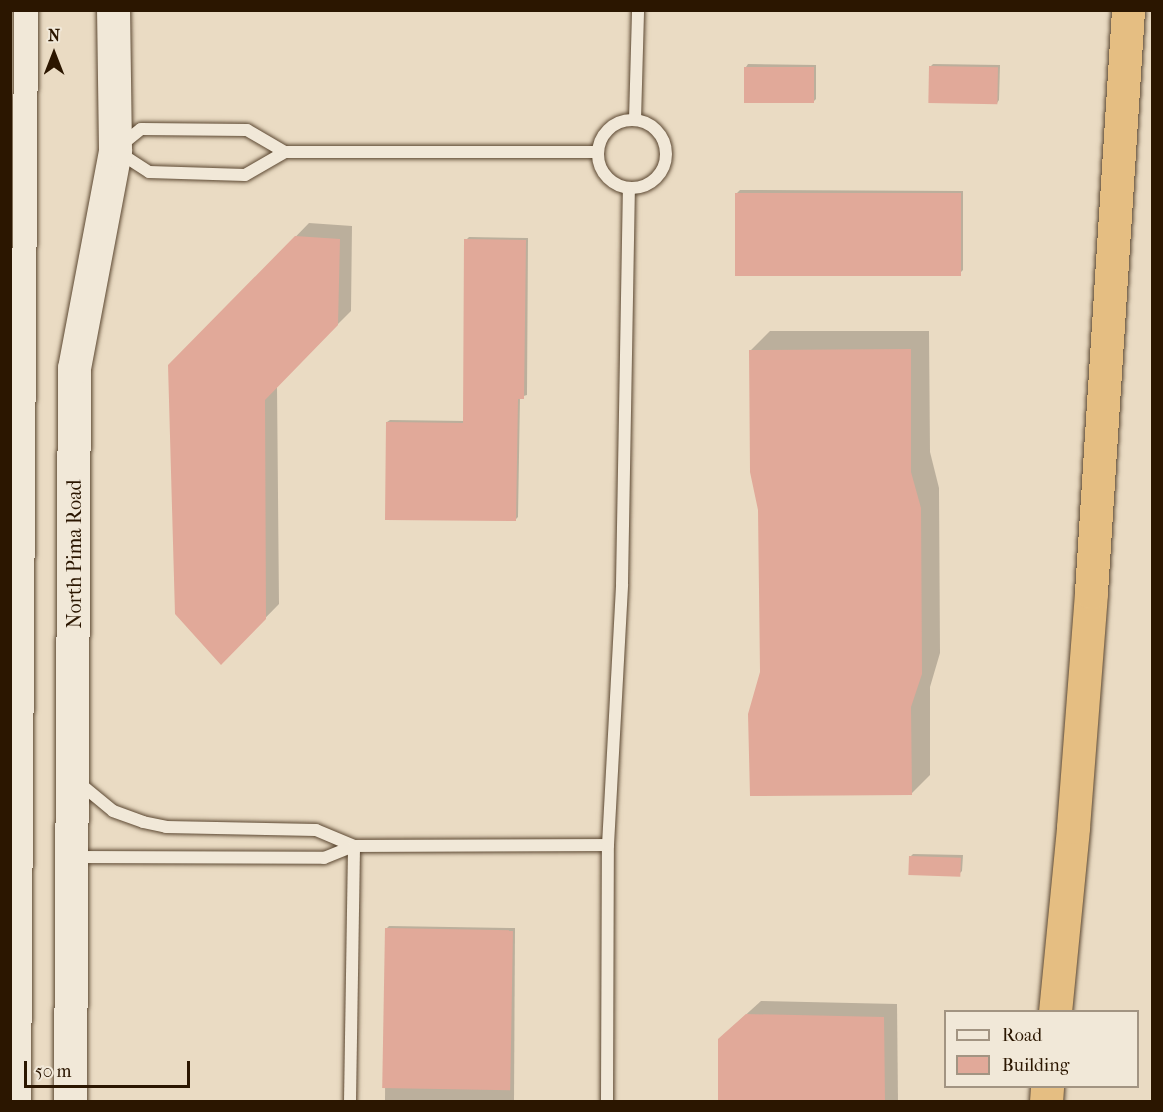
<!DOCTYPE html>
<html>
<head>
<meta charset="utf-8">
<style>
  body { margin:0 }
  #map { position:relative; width:1163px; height:1112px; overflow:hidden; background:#eadbc3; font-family:"IM FELL French Canon",serif }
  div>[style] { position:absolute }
  .shadow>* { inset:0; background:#0003 }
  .building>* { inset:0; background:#e1a999; transform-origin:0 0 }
  .roads { filter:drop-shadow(0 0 2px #5b4731) drop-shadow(0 0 2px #5b4731) }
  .lane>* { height:12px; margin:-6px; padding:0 6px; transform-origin:6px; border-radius:6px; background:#f1e8d8 }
  .lane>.ring { margin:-6px; padding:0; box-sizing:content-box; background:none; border:12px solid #f1e8d8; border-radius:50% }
  .street>* { height:24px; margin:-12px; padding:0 12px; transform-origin:12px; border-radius:12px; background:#f1e8d8 }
  .secondary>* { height:33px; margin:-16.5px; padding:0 16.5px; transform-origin:16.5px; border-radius:16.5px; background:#f1e8d8 }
  .highway>* { height:33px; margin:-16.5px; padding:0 16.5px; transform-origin:16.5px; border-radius:16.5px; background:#e5be82 }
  span { translate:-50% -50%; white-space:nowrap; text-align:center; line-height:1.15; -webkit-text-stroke:4.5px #f1e8d8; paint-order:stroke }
  .street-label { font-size:20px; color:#2b1600 }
  .frame { position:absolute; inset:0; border:12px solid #2b1600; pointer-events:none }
  .legend { position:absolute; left:944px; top:1010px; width:195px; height:78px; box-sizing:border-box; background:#f1e8d8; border:2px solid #a29482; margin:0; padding:8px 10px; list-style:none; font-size:18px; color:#2b1600 }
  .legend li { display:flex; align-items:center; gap:12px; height:30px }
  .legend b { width:30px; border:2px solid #a29482 }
  .north { position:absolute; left:24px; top:24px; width:60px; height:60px; -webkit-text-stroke:4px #f1e8d8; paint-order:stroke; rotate:0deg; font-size:16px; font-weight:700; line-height:24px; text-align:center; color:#2b1600 }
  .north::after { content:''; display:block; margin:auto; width:21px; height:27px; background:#2b1600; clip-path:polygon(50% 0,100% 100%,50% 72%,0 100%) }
  .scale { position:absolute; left:24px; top:1061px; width:166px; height:27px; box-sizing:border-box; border:3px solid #2b1600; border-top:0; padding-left:8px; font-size:18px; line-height:21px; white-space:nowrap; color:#2b1600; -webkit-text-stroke:4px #f1e8d8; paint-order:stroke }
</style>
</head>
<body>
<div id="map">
  <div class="shadow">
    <div style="clip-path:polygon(748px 64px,816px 65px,816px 99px,813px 102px,746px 67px)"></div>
    <div style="clip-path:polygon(933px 64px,1000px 65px,999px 100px,997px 103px,930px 67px)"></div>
    <div style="clip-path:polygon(740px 190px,963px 191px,963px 270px,961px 272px,737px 193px)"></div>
    <div style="clip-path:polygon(309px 223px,352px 226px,351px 311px,277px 385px,279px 604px,221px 663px,170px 366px)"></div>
    <div style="clip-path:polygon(469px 237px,528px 238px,527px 395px,520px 397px,518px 517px,515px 520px,387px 422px,390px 420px,465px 421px,466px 240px)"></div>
    <div style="clip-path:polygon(770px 331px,929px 331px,930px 452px,939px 488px,940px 653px,930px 687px,930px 775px,911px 794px,762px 672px,759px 510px,750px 351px)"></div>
    <div style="clip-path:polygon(913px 854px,963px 855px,962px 871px,959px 874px,910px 857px)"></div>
    <div style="clip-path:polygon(389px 926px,515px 928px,514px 1102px,385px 1102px,386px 929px)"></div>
    <div style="clip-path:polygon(761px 1001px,897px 1004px,898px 1102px,720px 1102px,719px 1039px)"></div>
  </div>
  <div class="building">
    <div style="left:929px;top:66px;width:69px;height:37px;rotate:1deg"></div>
    <div style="left:744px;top:67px;width:70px;height:36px"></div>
    <div style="left:735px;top:193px;width:226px;height:83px"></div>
    <div style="clip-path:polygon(295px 236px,340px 239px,338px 325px,265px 400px,266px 619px,221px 665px,175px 614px,168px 365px)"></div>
    <div style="clip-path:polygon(464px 239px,526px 240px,524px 399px,518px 399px,516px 521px,385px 520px,386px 422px,463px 423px)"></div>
    <div style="clip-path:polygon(911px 349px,911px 472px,921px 508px,922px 674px,911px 707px,912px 795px,750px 796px,748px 714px,760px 672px,758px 510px,750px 472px,749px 350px)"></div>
    <div style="left:909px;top:856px;width:52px;height:19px;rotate:2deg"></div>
    <div style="left:385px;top:928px;width:128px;height:160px;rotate:1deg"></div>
    <div style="clip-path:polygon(746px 1014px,884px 1017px,885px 1101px,718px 1101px,718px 1039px)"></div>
  </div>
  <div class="roads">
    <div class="lane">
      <div class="ring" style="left:598px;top:120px;width:56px;height:56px"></div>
      <div style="left:635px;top:120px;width:110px;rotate:-88.4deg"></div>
      <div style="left:285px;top:152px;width:46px;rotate:150.1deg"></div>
      <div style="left:245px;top:175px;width:96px;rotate:-178.2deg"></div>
      <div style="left:149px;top:172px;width:40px;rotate:-147.1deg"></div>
      <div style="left:115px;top:150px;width:33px;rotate:-39deg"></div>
      <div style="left:141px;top:129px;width:106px;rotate:0.5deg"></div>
      <div style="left:247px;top:130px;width:44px;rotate:30.1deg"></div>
      <div style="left:285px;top:152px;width:312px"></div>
      <div style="left:78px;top:782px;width:45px;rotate:39.6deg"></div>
      <div style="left:113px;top:811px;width:32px;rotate:20deg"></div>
      <div style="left:143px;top:822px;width:24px;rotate:12deg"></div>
      <div style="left:166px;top:827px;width:150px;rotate:1.1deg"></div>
      <div style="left:316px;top:830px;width:41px;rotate:22.8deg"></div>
      <div style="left:74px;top:857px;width:250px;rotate:0.2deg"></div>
      <div style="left:324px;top:858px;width:32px;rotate:-22deg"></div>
      <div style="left:354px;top:846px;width:254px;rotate:-0.2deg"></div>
      <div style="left:350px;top:1102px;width:256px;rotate:-89.1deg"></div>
      <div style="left:607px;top:1102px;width:257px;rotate:-89.8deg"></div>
      <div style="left:608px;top:845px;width:261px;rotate:-86.9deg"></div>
      <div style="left:622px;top:584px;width:395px;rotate:-89deg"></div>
    </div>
    <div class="street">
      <div style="left:19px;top:1102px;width:1092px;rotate:-89.63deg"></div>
    </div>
    <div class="secondary">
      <div style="left:70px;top:1102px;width:734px;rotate:-89.69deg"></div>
      <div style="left:74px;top:368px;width:222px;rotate:-79.3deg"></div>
      <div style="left:115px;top:150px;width:140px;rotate:-90.8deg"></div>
    </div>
    <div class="highway">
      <div style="left:1055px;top:1012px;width:186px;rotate:-84.4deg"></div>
      <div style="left:1073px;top:827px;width:236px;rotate:-85.6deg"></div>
      <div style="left:1091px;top:592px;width:583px;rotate:-86.36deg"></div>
      <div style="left:1046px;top:1102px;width:16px;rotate:-86deg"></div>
    </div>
  </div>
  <div class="street-label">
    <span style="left:74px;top:554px;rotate:-90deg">North Pima Road</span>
  </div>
  <div class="frame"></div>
  <ul class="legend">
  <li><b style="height:8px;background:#f1e8d8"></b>Road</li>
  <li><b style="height:16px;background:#e1a999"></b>Building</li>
  </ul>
  <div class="north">N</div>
  <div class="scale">50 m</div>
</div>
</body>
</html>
